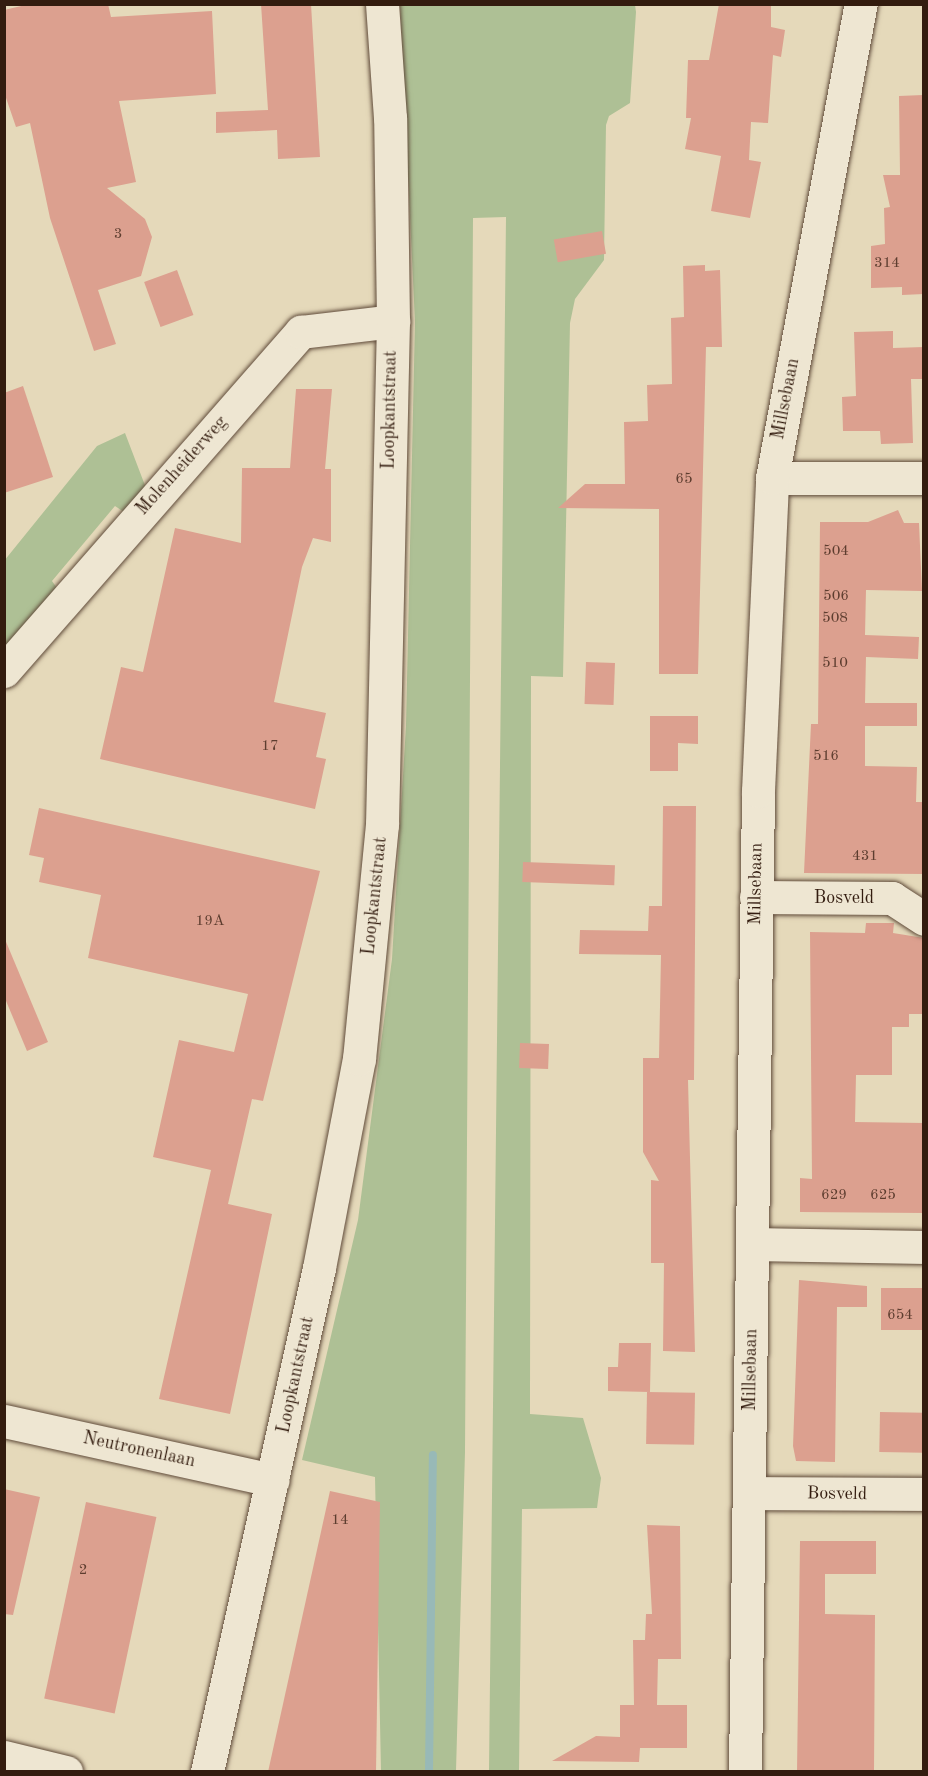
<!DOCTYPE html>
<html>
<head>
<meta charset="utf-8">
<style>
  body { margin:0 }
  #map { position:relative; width:928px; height:1776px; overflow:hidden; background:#e5d9ba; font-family:"Old Standard TT",serif }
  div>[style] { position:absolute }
  .green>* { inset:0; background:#aec095 }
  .stream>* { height:8px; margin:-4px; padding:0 4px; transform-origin:4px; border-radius:4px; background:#98b9b7 }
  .building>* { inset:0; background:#dca08f; transform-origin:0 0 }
  .roads { filter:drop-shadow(0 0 2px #604b3a) drop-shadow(0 0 2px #604b3a) }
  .minor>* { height:33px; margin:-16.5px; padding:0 16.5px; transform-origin:16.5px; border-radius:16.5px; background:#eee6d2 }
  span { translate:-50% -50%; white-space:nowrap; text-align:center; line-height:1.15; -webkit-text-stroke:4.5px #eee6d2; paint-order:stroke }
  .number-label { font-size:15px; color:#5d3d2f }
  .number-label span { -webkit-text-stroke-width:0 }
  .street-label { font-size:18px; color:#331c0f }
  .frame { position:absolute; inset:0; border:6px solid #331c0f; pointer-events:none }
</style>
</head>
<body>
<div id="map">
  <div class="green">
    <div style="clip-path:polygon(400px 5px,635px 5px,636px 12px,630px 103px,609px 116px,606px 125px,604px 260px,575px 299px,570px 323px,563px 677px,531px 676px,530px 1414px,583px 1418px,601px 1478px,597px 1508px,522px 1509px,519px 1771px,489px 1771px,506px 217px,473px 218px,465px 1452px,456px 1771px,381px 1771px,375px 1477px,302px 1460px,358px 1220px,392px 959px,406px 726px,415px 322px)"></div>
    <div style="clip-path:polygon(125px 433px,146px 488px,130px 516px,115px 506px,52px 581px,59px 591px,4px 652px,4px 561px,97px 446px)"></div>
  </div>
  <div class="stream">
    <div style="left:429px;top:1772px;width:317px;rotate:-89.3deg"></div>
  </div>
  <div class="building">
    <div style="clip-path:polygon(30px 4px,108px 4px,111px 17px,212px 11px,216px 94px,119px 101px,136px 182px,107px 188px,145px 219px,152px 237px,141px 276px,98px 290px,116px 344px,94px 351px,50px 218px,30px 123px,16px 127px,4px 92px,4px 10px)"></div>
    <div style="clip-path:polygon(261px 4px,311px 4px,320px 157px,278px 159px,277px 130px,216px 133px,216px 112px,268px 110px)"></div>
    <div style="clip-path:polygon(719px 4px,771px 4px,771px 27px,785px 30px,781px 57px,773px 55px,768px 123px,751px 122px,749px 160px,761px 162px,750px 218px,711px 211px,721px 156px,685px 149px,691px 118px,686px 118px,688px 60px,709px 60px)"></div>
    <div style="clip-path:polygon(923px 95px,924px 294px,902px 295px,902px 287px,871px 288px,871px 246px,885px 244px,884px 208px,890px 207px,883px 175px,900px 175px,899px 96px)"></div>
    <div style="left:602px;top:231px;width:23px;height:49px;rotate:80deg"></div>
    <div style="clip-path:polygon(705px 265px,705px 271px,720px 270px,722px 347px,706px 347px,698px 674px,659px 674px,659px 509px,558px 508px,585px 484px,625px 484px,624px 422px,648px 421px,647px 385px,672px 384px,671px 318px,684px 317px,683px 266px)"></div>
    <div style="left:177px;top:270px;width:48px;height:35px;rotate:70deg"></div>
    <div style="clip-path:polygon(893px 331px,893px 348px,924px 347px,924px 379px,911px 379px,913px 443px,881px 444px,880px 431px,843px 431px,842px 397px,856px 396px,854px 332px)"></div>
    <div style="clip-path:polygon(23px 386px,53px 477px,4px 493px,4px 393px)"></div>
    <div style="clip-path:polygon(296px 389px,332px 389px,325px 469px,331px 469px,331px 542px,313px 538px,302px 567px,274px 702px,326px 713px,316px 757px,326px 759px,315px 809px,100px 759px,121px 667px,143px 672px,175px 528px,241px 543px,242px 468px,290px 468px)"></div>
    <div style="clip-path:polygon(898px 510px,904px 523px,919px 523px,922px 591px,866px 590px,865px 635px,919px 637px,918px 659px,866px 657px,865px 703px,917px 703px,917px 726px,865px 726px,865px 766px,917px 767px,916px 802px,924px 802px,924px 874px,804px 873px,811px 724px,818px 724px,820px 522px,868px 522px)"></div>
    <div style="left:586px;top:662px;width:29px;height:42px;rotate:2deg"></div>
    <div style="clip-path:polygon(650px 716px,698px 716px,698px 744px,678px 743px,678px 771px,650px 771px)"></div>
    <div style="clip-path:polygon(663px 806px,696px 806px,694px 1080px,688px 1080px,695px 1352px,663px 1351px,664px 1263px,651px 1263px,651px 1180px,659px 1181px,643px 1152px,643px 1058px,659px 1058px,661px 955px,579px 954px,580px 930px,648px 931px,649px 906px,662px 906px)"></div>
    <div style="clip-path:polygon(39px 808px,320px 871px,263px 1101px,252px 1099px,228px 1204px,272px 1214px,230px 1414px,159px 1399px,211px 1170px,153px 1157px,179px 1040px,234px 1052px,248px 994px,88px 958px,101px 895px,39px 882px,44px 858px,29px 855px)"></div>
    <div style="left:523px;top:862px;width:92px;height:20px;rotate:2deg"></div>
    <div style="clip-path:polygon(866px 923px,894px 923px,893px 933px,924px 938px,924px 1014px,909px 1014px,909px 1027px,892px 1027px,892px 1075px,856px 1075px,855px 1122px,924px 1123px,924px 1213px,800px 1212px,800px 1178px,812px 1179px,810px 932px,865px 933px)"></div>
    <div style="clip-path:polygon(4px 937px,48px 1042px,27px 1051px,4px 996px)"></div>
    <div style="left:520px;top:1043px;width:29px;height:25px;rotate:2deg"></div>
    <div style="clip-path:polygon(799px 1280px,867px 1286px,867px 1307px,837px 1307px,835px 1462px,796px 1461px,793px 1446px)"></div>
    <div style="left:881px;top:1288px;width:43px;height:42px"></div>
    <div style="clip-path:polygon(619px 1343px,651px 1343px,650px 1392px,608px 1391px,608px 1367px,618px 1367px)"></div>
    <div style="left:647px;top:1392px;width:48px;height:52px;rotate:1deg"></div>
    <div style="left:880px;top:1412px;width:44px;height:40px;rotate:1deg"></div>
    <div style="clip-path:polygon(4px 1489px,40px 1497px,13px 1615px,4px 1614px)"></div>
    <div style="clip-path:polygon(330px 1491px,380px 1502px,376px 1772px,268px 1772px)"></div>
    <div style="left:86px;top:1502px;width:72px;height:201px;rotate:12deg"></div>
    <div style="clip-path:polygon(647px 1525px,680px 1526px,681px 1659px,658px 1659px,657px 1705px,687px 1705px,687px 1748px,640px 1748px,639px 1762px,552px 1761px,596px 1736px,620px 1737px,620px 1705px,634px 1705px,633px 1640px,645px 1640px,646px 1614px,652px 1614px)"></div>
    <div style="clip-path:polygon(800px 1541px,876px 1541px,876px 1574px,825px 1574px,825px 1614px,875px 1615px,874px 1772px,797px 1772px)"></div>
  </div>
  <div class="roads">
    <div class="minor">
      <div style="left:772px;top:478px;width:152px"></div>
      <div style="left:4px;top:671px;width:451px;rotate:-48.8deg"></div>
      <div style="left:301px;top:332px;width:93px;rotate:-6.8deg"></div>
      <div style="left:756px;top:897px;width:136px;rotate:0.4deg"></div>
      <div style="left:892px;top:898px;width:38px;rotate:33deg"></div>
      <div style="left:753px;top:1244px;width:171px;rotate:1deg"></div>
      <div style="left:4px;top:1421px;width:275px;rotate:12.4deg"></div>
      <div style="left:750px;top:1493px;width:174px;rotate:0.3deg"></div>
      <div style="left:4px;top:1757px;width:64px;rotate:13.6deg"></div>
      <div style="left:207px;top:1772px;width:516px;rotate:-77.47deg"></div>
      <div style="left:319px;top:1268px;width:213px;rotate:-79.2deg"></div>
      <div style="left:359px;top:1059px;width:235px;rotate:-84.4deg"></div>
      <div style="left:382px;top:825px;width:504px;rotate:-88.75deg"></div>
      <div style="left:393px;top:321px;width:203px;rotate:-90.8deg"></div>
      <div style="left:390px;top:118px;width:114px;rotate:-94deg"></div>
      <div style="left:745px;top:1772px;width:981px;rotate:-89.24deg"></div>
      <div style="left:758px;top:791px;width:313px;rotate:-87.4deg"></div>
      <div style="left:772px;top:478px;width:482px;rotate:-79.4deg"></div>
    </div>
  </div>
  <div class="number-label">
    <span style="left:118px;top:235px">3</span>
    <span style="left:887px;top:264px">314</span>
    <span style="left:684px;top:480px">65</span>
    <span style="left:836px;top:552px">504</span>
    <span style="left:836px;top:597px">506</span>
    <span style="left:835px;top:619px">508</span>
    <span style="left:835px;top:664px">510</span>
    <span style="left:270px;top:747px">17</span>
    <span style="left:826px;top:757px">516</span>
    <span style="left:865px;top:857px">431</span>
    <span style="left:210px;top:922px">19A</span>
    <span style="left:834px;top:1196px">629</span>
    <span style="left:883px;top:1196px">625</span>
    <span style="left:900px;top:1316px">654</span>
    <span style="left:340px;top:1521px">14</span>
    <span style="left:83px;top:1571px">2</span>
  </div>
  <div class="street-label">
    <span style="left:786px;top:399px;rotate:-79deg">Millsebaan</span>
    <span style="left:390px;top:410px;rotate:-89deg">Loopkantstraat</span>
    <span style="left:182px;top:466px;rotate:-48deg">Molenheiderweg</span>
    <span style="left:756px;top:884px;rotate:-89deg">Millsebaan</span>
    <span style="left:375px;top:896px;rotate:-84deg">Loopkantstraat</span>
    <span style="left:844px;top:898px">Bosveld</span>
    <span style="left:751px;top:1370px;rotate:-89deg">Millsebaan</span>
    <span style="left:296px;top:1375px;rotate:-78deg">Loopkantstraat</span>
    <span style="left:139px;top:1450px;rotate:12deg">Neutronenlaan</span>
    <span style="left:837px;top:1494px;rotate:1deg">Bosveld</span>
  </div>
  <div class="frame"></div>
</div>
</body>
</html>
